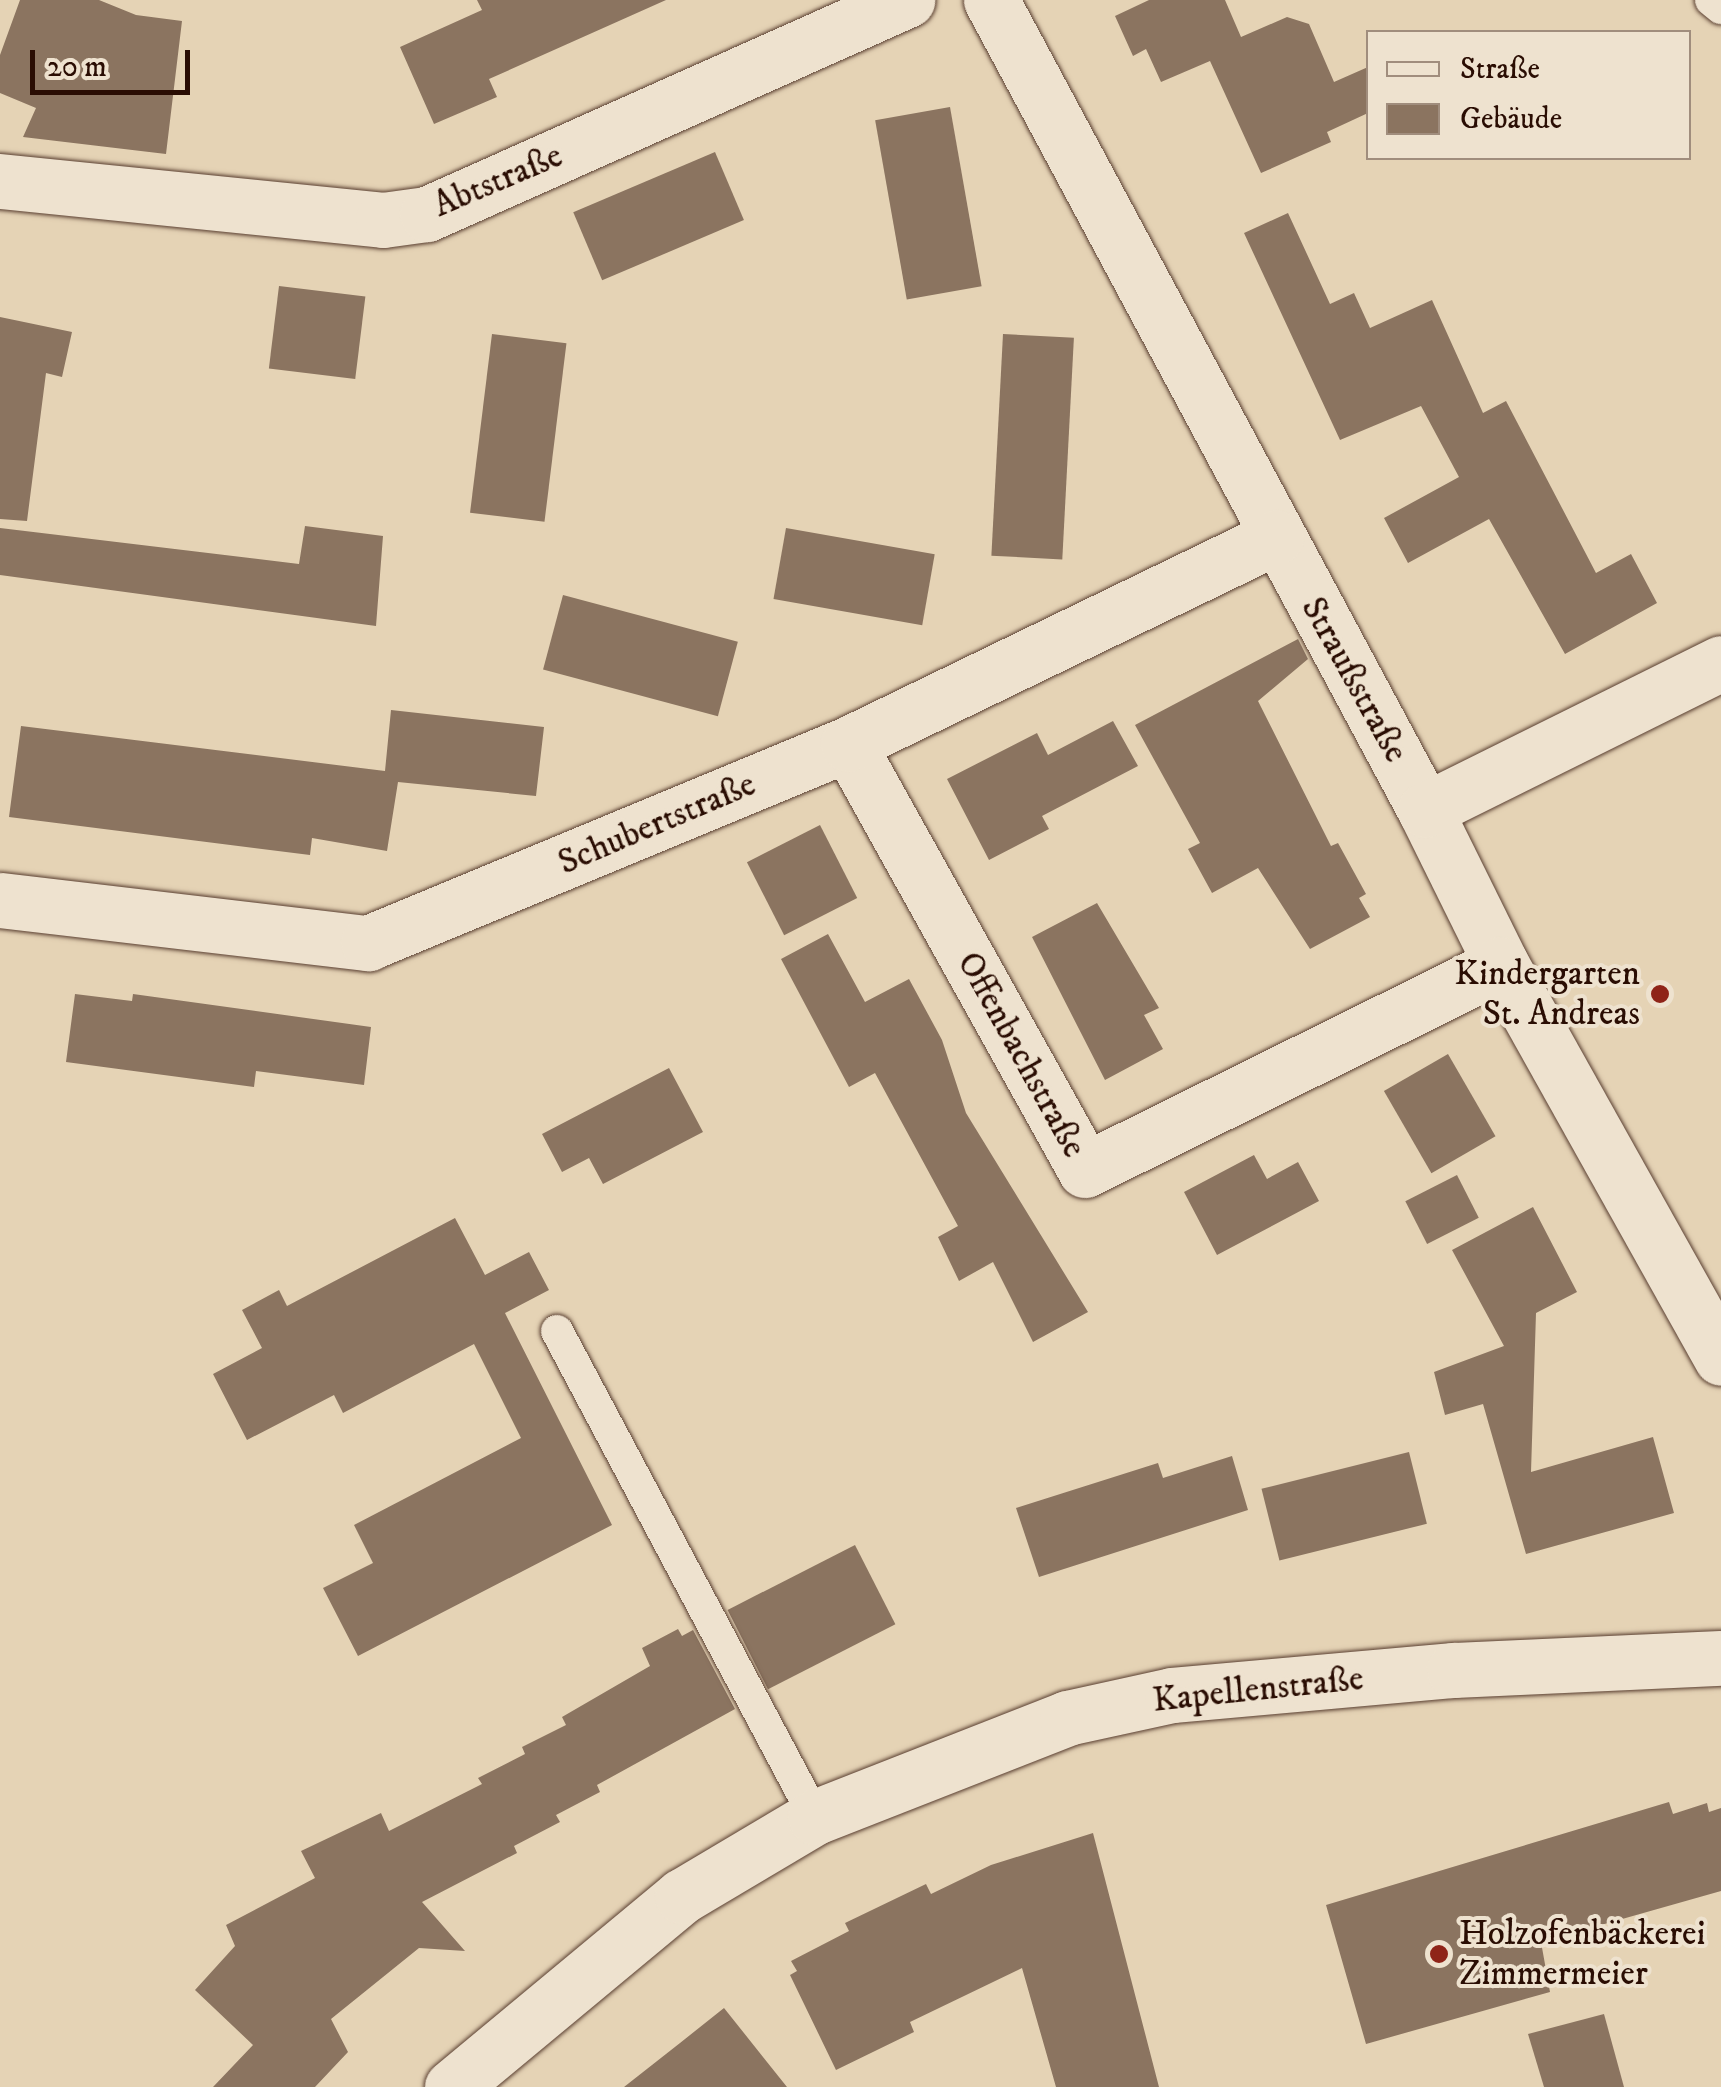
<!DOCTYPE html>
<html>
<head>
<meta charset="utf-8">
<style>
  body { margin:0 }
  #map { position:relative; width:1721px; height:2087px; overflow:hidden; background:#e5d3b5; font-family:"IM FELL DW Pica",serif }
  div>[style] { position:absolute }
  .building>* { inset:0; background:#8b7460; transform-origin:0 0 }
  .roads { filter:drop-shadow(0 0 2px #593e30) drop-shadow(0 0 2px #593e30) }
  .lane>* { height:32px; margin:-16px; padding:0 16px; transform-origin:16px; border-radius:16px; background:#eee2cf }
  .street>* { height:55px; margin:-27.5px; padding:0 27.5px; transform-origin:27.5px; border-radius:27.5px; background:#eee2cf }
  .secondary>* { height:55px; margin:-27.5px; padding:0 27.5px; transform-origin:27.5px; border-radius:27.5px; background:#eee2cf }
  .dots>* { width:28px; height:28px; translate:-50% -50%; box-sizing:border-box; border:5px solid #eee2cf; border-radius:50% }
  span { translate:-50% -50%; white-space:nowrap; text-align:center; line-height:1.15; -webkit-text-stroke:8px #eee2cf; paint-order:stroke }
  .street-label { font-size:35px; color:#2a0d03 }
  .poi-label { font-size:35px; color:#2a0d03 }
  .right { translate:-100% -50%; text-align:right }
  .left { translate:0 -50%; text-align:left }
  .legend { position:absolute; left:1366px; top:30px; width:325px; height:130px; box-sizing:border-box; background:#eee2cf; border:2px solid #a08d7d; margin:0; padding:12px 18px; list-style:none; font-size:30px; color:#2a0d03 }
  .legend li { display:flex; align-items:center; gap:20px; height:50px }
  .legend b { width:50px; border:2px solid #a08d7d }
  .scale { position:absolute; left:30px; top:50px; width:160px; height:45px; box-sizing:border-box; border:5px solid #2a0d03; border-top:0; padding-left:12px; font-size:30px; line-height:35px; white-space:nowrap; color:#2a0d03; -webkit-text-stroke:8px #eee2cf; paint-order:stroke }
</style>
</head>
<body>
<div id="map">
  <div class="building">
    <div style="clip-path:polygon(20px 0,99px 0,136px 15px,182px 21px,166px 154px,23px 137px,36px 108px,0 93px,0 55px)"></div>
    <div style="clip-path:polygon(477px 0,666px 0,489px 79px,497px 97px,434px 124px,400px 47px,482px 10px)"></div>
    <div style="clip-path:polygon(1149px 0,1225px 0,1241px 37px,1287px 17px,1309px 24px,1334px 82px,1368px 67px,1368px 113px,1327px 132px,1331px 142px,1261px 173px,1210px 61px,1161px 82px,1146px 49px,1133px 56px,1115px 16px)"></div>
    <div style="left:950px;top:107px;width:182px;height:76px;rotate:80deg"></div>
    <div style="left:715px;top:152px;width:74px;height:154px;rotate:67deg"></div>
    <div style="clip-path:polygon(1288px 213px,1330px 304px,1354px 293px,1370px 328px,1432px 300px,1483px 413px,1506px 401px,1596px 573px,1631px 554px,1657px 603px,1565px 654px,1489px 519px,1408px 563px,1384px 518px,1459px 477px,1421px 406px,1340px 440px,1244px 233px)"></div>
    <div style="left:279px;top:286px;width:87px;height:83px;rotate:7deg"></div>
    <div style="clip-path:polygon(0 317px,72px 332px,62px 377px,46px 373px,27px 521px,0 519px)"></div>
    <div style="left:492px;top:334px;width:75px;height:180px;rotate:7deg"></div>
    <div style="left:1003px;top:334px;width:71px;height:222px;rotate:3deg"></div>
    <div style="clip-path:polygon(305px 526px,383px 536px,376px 626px,0 575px,0 528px,299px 564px)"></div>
    <div style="left:786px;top:528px;width:151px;height:72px;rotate:10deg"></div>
    <div style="left:563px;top:595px;width:181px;height:77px;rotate:15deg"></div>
    <div style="clip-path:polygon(1298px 639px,1308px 659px,1258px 701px,1331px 846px,1338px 843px,1366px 894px,1359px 898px,1370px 917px,1310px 949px,1258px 868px,1212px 893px,1188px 849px,1200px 843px,1135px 725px)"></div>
    <div style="clip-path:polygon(391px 710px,544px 727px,536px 796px,398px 782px,387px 851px,312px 838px,310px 855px,9px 817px,21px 726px,385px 771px)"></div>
    <div style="clip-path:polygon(1113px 721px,1138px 766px,1042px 816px,1049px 829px,989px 860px,947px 779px,1037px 733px,1048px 755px)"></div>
    <div style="left:820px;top:825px;width:82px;height:82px;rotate:63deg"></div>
    <div style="clip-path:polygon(1097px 903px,1159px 1008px,1144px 1015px,1163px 1049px,1105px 1080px,1032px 937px)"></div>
    <div style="clip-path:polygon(828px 934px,865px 1002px,909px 979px,942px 1040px,966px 1113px,1088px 1312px,1033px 1342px,993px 1262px,959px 1281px,938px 1237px,958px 1226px,875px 1073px,849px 1087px,781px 959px)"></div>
    <div style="clip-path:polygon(75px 994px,132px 1001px,133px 994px,371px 1027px,364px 1085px,256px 1071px,254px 1087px,66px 1062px)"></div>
    <div style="left:1448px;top:1054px;width:95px;height:74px;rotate:60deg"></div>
    <div style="clip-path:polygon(669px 1068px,703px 1132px,603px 1184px,589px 1158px,562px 1172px,542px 1134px)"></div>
    <div style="clip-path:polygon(1254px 1155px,1267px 1179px,1298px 1162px,1319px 1201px,1217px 1255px,1184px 1192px)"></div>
    <div style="left:1457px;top:1175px;width:48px;height:58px;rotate:63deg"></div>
    <div style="clip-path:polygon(1533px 1207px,1577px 1292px,1536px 1313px,1531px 1472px,1653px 1437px,1674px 1513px,1526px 1554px,1483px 1404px,1445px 1415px,1434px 1372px,1504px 1346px,1452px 1250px)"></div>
    <div style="clip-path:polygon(455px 1218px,485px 1275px,529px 1252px,549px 1290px,505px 1313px,612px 1525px,358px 1656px,323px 1588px,373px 1563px,354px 1525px,521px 1438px,474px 1344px,343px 1413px,334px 1395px,247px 1440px,213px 1374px,262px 1348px,242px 1310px,279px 1290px,287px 1306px)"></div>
    <div style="left:1409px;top:1452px;width:74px;height:152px;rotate:76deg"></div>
    <div style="clip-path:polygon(1232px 1456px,1248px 1510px,1039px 1577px,1016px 1508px,1158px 1463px,1163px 1478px)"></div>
    <div style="left:855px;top:1545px;width:89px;height:143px;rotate:63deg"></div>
    <div style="clip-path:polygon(678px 1629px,682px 1636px,693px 1630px,735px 1709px,597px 1785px,600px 1792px,556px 1815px,560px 1822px,514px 1846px,517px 1853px,422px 1902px,465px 1951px,419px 1948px,331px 2019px,348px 2052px,315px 2087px,213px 2087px,253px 2045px,195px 1990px,235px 1946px,226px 1925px,315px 1878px,301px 1851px,381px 1813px,389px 1831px,482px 1784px,478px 1778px,525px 1754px,522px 1747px,566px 1725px,562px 1717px,650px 1666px,642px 1648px)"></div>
    <div style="clip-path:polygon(1669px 1802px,1673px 1814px,1707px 1803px,1709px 1812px,1721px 1808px,1721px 1891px,1541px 1942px,1550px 1992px,1366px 2044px,1326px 1905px)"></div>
    <div style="clip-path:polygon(1093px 1833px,1159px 2087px,1056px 2087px,1022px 1968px,910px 2022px,914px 2032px,836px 2070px,790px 1975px,797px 1971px,791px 1961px,849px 1931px,845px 1923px,926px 1884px,931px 1894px,991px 1865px)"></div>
    <div style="clip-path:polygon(724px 2008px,787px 2087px,624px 2087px,680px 2043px)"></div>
    <div style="clip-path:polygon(1604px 2014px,1624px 2087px,1544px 2087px,1528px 2034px)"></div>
  </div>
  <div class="roads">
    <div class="lane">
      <div style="left:1711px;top:0;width:13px;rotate:39deg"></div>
      <div style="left:557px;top:1331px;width:550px;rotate:62.04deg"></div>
    </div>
    <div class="street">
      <div style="left:991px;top:0;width:919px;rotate:61.82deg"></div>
      <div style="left:1425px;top:810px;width:172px;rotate:63.7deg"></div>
      <div style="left:1501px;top:964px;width:451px;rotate:60.8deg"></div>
      <div style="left:0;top:181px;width:385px;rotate:5.8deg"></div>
      <div style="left:383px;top:220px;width:44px;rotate:-7.8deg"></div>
      <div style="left:427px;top:214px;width:526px;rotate:-24.03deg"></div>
      <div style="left:848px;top:744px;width:487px;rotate:60.9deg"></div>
      <div style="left:1085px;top:1170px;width:464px;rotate:-26.3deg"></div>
      <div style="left:1425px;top:810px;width:330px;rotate:-26.4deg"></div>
      <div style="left:0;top:900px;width:371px;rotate:6.7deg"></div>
      <div style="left:368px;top:943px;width:520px;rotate:-22.52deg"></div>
      <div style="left:848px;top:744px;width:475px;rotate:-25.8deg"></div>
    </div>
    <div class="secondary">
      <div style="left:452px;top:2087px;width:299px;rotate:-39.7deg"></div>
      <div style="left:682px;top:1896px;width:155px;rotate:-30.7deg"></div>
      <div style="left:815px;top:1817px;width:271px;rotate:-21.4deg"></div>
      <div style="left:1067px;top:1718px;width:107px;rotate:-12.4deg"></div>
      <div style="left:1172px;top:1695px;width:283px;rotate:-5.1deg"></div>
      <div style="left:1454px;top:1670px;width:267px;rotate:-2.6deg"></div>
    </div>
  </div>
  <div class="dots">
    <div style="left:1660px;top:994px;background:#8f2418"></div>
    <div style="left:1439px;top:1954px;background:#8f2418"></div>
  </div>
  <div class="street-label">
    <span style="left:498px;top:181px;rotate:-23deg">Abtstraße</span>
    <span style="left:1354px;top:680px;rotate:61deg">Straußstraße</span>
    <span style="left:657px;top:824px;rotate:-23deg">Schubertstraße</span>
    <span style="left:1021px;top:1055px;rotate:61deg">Offenbachstraße</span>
    <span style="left:1258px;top:1690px;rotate:-6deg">Kapellenstraße</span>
  </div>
  <div class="poi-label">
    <span class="right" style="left:1640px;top:994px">Kindergarten<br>St. Andreas</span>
    <span class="left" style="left:1459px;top:1954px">Holzofenbäckerei<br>Zimmermeier</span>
  </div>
  <ul class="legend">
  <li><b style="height:12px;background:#eee2cf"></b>Straße</li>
  <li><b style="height:28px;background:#8b7460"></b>Gebäude</li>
  </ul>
  <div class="scale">20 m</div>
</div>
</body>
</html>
